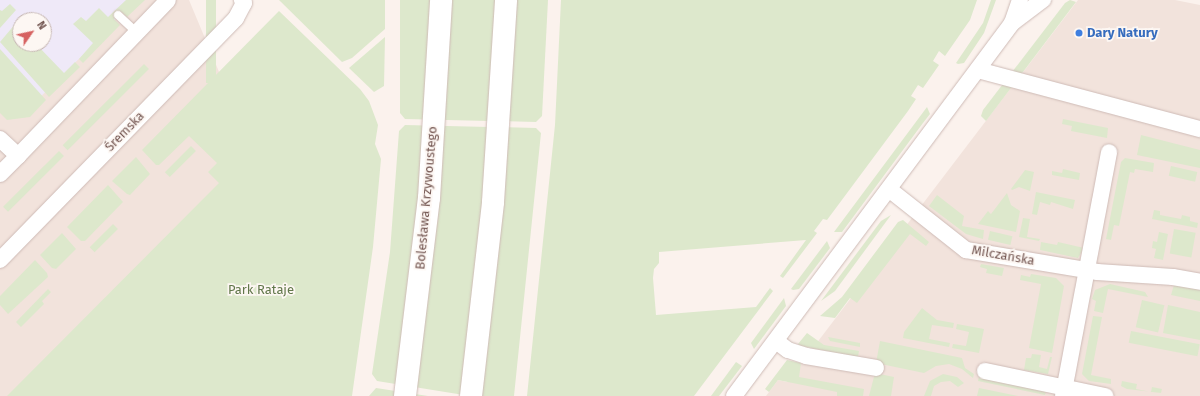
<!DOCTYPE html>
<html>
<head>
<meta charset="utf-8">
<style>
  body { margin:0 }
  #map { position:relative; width:1200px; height:396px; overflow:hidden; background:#fbf2ed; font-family:"Fira Sans",sans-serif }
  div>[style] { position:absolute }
  .residential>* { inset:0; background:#f2e3dc }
  .education>* { inset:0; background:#efe9f8 }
  .green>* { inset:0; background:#dde8cc; transform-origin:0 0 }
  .roads { filter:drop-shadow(0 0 1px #cebbb6) drop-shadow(0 0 1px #cebbb6) }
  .service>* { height:8px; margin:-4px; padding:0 4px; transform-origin:4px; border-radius:4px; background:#fff }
  .minor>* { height:16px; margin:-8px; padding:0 8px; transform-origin:8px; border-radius:8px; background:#fff }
  .secondary>* { height:22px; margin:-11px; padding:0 11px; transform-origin:11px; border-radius:11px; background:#fff }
  .dots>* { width:11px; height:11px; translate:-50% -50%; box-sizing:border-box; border:2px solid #fdf7f3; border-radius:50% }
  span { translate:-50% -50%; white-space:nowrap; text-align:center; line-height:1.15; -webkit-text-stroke:3.5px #fdf7f3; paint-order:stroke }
  .shop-label { font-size:13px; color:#366cbe; font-weight:700 }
  .left { translate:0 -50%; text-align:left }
  .street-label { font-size:13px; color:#745752 }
  .park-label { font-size:13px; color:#62784b }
  .north { position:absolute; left:12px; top:12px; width:40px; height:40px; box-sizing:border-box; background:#fdf7f3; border:1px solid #c6b7b3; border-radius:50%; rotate:56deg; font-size:11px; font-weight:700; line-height:16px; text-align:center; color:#745752 }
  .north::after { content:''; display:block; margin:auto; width:14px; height:18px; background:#d66261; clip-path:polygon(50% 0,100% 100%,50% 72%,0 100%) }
</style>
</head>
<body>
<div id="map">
  <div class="residential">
    <div style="clip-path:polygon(evenodd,0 0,189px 0,260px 170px,29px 396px,0 396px,0 0,20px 20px,44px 20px,44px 44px,20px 44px,20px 20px)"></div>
    <div style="clip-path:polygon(1078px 0,1175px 0,1200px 5px,1200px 396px,766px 396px,778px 380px,787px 382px)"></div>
  </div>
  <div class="education">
    <div style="clip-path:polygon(evenodd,0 0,132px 0,94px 44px,22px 115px,0 99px,0 0,20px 20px,44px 20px,44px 44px,20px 44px,20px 20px)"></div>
  </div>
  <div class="green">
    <div style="clip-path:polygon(126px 0,145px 0,127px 17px,121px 12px,114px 19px,120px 25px,83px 63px,79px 59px,93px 43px,73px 24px,81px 17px,86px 21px,99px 8px,108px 17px)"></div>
    <div style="left:206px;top:0;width:10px;height:83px"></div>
    <div style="clip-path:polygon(279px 0,385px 0,385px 29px,352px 58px,342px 62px)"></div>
    <div style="clip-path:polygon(400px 0,548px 0,542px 116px,536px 122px,405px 119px,400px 113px)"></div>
    <div style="clip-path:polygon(561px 0,977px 0,970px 20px,945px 56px,939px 51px,933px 61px,939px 65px,923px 88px,918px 85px,911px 96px,916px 99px,908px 111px,827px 220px,823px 219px,814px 231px,817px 233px,783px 278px,780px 276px,806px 240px,659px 252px,659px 263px,654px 269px,653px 278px,656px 315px,756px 307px,770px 288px,773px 291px,694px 396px,527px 396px,555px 125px)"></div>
    <div style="clip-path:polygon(991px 0,996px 0,984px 33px,964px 63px,958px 64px,956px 63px,983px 23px)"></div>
    <div style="clip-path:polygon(1070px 0,1076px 2px,986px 121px,981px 116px,983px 110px,1065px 3px)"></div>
    <div style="clip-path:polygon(10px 4px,16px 10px,0 28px,0 10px,2px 11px)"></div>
    <div style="clip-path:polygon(279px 11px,360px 89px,369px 101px,378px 125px,375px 144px,381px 159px,373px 247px,352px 396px,7px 396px,219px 183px,208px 172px,217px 163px,189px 136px,159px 165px,156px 165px,142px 150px)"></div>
    <div style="clip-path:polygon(16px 23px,20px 27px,20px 44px,36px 44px,64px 73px,75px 62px,80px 67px,49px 97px,0 42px)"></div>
    <div style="clip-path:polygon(385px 37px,384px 86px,374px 92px,349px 68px)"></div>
    <div style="clip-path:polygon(0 49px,46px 100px,30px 117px,7px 120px,0 113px)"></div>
    <div style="left:144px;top:64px;width:7px;height:115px;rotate:45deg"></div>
    <div style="clip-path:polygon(927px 107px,930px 114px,923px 123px,842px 232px,834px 232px)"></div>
    <div style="clip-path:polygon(1063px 119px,1108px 128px,1107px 138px,1071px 131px,1072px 126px,1062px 124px)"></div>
    <div style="clip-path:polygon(405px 125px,536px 128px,541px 133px,514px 396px,470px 396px,377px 381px,372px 374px,390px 252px,399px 131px)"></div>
    <div style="clip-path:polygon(1141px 135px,1200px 150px,1200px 168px,1137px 155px)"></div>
    <div style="left:191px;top:146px;width:7px;height:37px;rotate:45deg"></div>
    <div style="left:59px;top:151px;width:7px;height:79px;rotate:45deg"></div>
    <div style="clip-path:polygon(136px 157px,150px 174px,130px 195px,127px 194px,112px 181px)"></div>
    <div style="clip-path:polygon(1125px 158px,1154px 163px,1153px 172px,1135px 169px,1134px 173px,1130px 172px,1119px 226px,1114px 225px,1111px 240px,1106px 239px,1121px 162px)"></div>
    <div style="left:1171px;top:166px;width:27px;height:10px;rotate:13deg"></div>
    <div style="clip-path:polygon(1063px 169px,1080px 173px,1079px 180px,1052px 175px,1052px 171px,1062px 173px)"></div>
    <div style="clip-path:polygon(1025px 170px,1034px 172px,1030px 191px,1019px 187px,1012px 190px,1011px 189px)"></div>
    <div style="clip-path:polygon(108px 185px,123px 202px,85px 241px,81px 241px,67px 227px)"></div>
    <div style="clip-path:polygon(1036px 192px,1075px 200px,1073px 209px,1051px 202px,1050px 205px,1040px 202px,1037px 215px,1032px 214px)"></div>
    <div style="clip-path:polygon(1007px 193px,1011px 205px,1020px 211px,1016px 232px,978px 224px,988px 211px,991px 214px)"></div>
    <div style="clip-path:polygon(937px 195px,964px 216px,962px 226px,984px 230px,983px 239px,966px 234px,929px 206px)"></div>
    <div style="clip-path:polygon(1154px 210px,1160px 211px,1160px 215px,1181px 219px,1182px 215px,1190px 217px,1190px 221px,1198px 223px,1197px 228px,1152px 219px)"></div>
    <div style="clip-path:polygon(891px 215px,835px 291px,821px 301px,881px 221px)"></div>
    <div style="clip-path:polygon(1023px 218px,1030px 219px,1027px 237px,1040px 239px,1039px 241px,1019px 237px)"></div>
    <div style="clip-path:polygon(903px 220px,929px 242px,926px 246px,910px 234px,857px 303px,850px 298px,835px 318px,820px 316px,842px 297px,898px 222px)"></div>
    <div style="left:113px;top:224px;width:7px;height:33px;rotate:45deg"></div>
    <div style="left:1174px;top:229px;width:22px;height:25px;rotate:10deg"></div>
    <div style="left:990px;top:231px;width:23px;height:9px;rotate:13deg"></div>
    <div style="clip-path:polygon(1159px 232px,1168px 234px,1163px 260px,1154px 258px,1156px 249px,1152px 248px,1153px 241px,1157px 242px)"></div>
    <div style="clip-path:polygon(62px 233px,76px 249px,56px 269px,52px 268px,40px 255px)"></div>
    <div style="clip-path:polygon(827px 241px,830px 248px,799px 289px,793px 290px,791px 289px)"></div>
    <div style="clip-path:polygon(1041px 242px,1057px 245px,1058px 242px,1084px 248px,1078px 258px,1040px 250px)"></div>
    <div style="clip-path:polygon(35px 260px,47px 273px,48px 277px,8px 314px,0 305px,0 296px)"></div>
    <div style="clip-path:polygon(981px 264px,1004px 268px,1002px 276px,986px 273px,987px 269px,980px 267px)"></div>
    <div style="clip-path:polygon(1031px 274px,1056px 278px,1064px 286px,1052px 353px,1029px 348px,1041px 284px,1020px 280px,1021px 275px,1030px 277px)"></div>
    <div style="clip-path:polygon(1110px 284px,1145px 292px,1148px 297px,1108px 289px,1103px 313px,1094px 311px,1096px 301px,1092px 299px,1095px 290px)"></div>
    <div style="clip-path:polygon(1174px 285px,1200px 289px,1200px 301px,1171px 295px)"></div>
    <div style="clip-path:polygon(48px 289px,51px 292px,42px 301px,44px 304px,21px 327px,16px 322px)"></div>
    <div style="clip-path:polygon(784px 298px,786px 306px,754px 349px,751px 343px)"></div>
    <div style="left:1142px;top:300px;width:23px;height:28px;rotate:13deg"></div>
    <div style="clip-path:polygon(1168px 305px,1200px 312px,1200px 340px,1163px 333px)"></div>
    <div style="clip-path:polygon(922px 308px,937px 320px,954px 323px,953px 328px,932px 325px,929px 339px,950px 343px,949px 347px,903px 338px,904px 332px)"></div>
    <div style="clip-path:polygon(1093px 316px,1102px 317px,1091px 375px,1111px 379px,1111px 384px,1089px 381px,1082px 374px)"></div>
    <div style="clip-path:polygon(957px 324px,984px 329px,979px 353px,952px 348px,953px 344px,966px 346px,969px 332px,956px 329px)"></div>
    <div style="left:1131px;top:331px;width:70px;height:12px;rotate:11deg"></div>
    <div style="clip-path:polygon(807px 333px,824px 345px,859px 351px,858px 357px,801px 346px,798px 344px)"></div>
    <div style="clip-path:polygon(828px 337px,860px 343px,860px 347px,830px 341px)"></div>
    <div style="clip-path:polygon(880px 341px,962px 358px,965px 368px,974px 374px,973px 378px,962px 369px,949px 364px,936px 366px,924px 373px,876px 363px)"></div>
    <div style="clip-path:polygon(1032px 354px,1041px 355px,1039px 367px,1047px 369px,1050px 357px,1052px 357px,1048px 374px,1024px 370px,1026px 358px,1031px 358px)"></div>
    <div style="clip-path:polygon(787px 360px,801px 363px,799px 377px,864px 389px,863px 396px,837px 396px,837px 392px,778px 380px,769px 392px,765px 389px)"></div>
    <div style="clip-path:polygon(736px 362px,742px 366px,719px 396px,711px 396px)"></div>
    <div style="clip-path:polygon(875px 373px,894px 377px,891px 396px,869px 396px)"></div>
    <div style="clip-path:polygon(943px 374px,957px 377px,964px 383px,958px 387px,950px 381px,941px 382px,934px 386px,931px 396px,924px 396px,930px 381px)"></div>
    <div style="clip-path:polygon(979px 376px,1043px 390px,1046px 391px,1045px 395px,978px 381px)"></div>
    <div style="clip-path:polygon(1122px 381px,1137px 384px,1136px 389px,1151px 392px,1152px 387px,1162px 389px,1161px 393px,1127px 389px,1121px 386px)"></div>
    <div style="clip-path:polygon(376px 388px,428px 396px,369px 396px)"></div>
    <div style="clip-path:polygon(979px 388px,1018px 396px,977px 396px)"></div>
  </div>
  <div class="roads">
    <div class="service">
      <div style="left:118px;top:15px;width:26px;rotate:43deg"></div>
    </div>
    <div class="minor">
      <div style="left:1012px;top:23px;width:39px;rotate:-37deg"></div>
      <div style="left:978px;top:70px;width:230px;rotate:14.9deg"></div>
      <div style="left:0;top:139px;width:25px;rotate:43deg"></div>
      <div style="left:18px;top:156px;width:216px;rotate:-46.1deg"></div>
      <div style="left:0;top:174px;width:25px;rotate:-45deg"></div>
      <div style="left:890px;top:190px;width:97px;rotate:38.3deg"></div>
      <div style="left:966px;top:250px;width:133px;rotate:9.5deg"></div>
      <div style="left:1097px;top:272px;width:76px;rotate:3.8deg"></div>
      <div style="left:1173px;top:277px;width:27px;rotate:10deg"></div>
      <div style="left:0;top:260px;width:338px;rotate:-45.7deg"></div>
      <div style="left:236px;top:18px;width:17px;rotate:-62deg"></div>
      <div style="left:244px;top:3px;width:4px;rotate:-124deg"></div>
      <div style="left:776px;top:341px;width:15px;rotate:37deg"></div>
      <div style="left:788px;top:350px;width:19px;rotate:18deg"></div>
      <div style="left:806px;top:356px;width:71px;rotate:9.7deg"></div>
      <div style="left:985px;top:371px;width:123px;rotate:11.8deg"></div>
      <div style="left:734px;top:396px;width:465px;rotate:-53.3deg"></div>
      <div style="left:1012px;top:23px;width:24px;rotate:-71deg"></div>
      <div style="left:1063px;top:396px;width:248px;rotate:-79.3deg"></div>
    </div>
    <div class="secondary">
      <div style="left:405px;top:396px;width:199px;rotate:-83.1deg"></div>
      <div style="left:429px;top:198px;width:198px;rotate:-86.5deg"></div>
      <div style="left:471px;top:396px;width:195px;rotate:-83.5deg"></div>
      <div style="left:493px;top:202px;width:202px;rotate:-86.3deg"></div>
    </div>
  </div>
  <div class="dots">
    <div style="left:1079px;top:33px;background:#3f7fe0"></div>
  </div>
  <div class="shop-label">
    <span class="left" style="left:1087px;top:33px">Dary Natury</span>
  </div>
  <div class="street-label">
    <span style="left:125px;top:132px;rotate:-46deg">Śremska</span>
    <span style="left:427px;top:198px;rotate:-85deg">Bolesława Krzywoustego</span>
    <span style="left:1003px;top:256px;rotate:10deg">Milczańska</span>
  </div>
  <div class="park-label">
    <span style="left:261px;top:290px">Park Rataje</span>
  </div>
  <div class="north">N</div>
</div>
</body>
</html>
